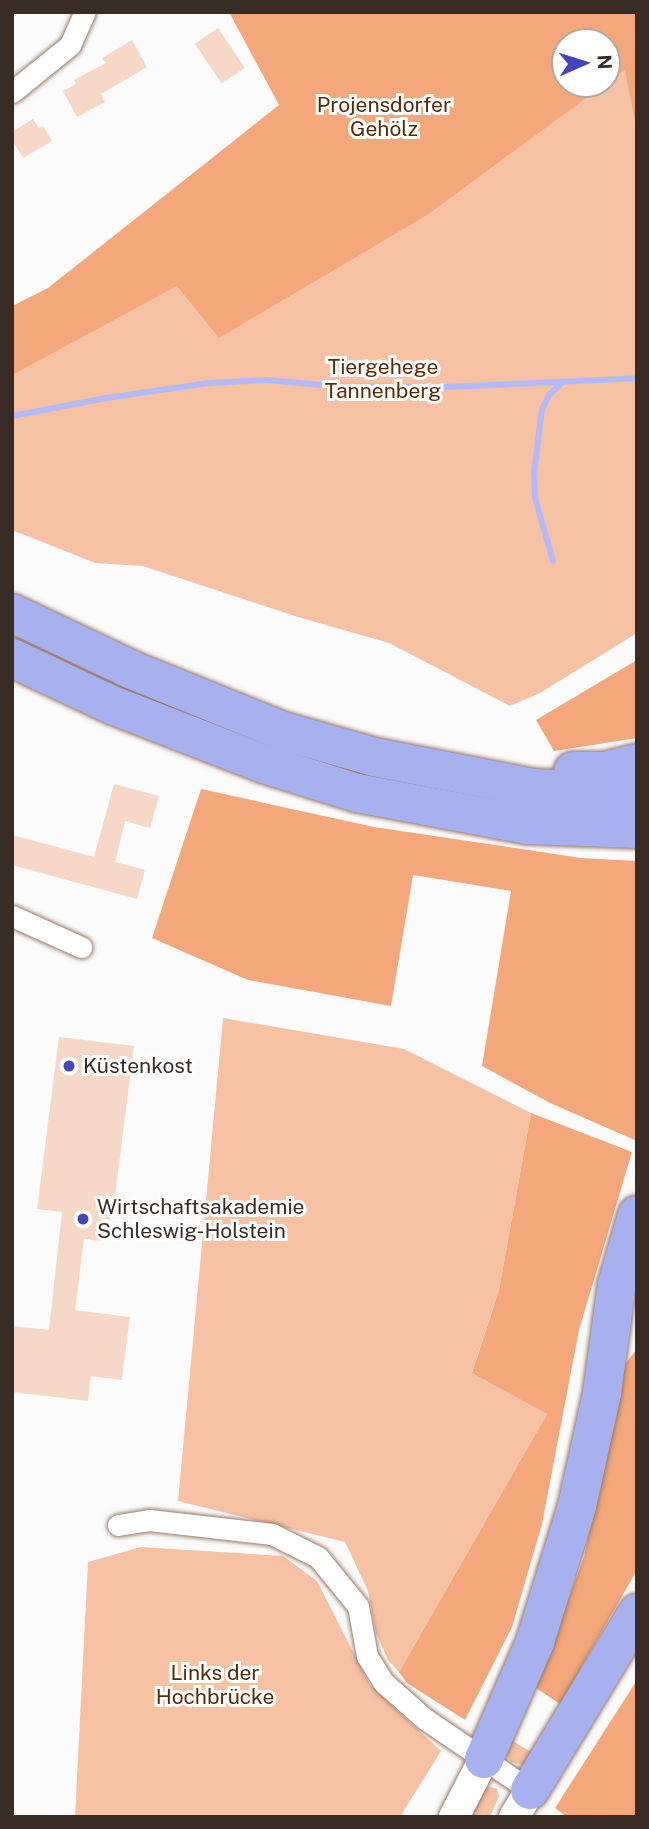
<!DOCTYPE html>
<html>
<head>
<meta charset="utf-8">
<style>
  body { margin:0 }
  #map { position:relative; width:649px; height:1829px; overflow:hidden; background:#fbfbfb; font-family:"Public Sans",sans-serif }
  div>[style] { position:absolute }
  .green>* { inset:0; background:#f6c2a3 }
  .forest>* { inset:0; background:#f3a77a }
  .stream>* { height:6px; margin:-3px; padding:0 3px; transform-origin:3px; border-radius:3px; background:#b2bbf8 }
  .building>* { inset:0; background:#f7d7c5; transform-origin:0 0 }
  .roads { filter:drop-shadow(0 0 2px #987967) drop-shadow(0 0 2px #987967) }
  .street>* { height:21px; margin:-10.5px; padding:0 10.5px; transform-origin:10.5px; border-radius:10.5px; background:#fff }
  .secondary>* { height:30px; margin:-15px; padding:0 15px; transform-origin:15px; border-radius:15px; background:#fff }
  .highway>* { height:38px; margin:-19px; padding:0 19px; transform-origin:19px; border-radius:19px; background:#a7b1ef }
  .dots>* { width:19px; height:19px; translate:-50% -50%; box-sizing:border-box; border:4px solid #fff; border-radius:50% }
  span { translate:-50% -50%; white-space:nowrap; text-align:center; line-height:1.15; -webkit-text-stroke:6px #fff; paint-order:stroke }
  .park-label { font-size:21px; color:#592a06 }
  .poi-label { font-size:21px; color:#392c25 }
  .left { translate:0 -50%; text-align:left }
  .frame { position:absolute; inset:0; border:14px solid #392c25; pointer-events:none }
  .north { position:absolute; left:551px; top:28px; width:70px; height:70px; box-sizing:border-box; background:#fff; border:2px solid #b0aba8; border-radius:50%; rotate:87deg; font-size:19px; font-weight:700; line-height:28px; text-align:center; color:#392c25 }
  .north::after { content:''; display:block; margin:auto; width:24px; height:32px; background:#4645bb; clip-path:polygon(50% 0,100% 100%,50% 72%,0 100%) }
</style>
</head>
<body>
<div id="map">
  <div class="green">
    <div style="clip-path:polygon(evenodd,637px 12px,637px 633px,540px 693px,510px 706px,389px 643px,298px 617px,143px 566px,95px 563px,12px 530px,12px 333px,309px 117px,637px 12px,565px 42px,607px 42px,607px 84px,565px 84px,565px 42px)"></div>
    <div style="clip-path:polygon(223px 1018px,404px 1049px,531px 1113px,499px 1290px,472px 1372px,547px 1414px,399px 1672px,388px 1660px,376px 1633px,368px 1591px,345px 1542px,178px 1501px)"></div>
    <div style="clip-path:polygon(141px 1547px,283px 1556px,317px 1581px,370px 1685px,441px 1751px,400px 1817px,75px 1817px,88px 1562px)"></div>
    <div style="clip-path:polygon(508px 1738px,536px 1755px,523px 1765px,511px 1762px,505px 1752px)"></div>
    <div style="clip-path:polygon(491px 1787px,497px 1789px,499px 1796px,490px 1817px,466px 1817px,484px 1788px)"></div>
  </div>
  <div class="forest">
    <div style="clip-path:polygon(229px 12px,637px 12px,637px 132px,625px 70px,607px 82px,607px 42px,565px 42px,565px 84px,605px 84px,427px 215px,219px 338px,177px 286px,12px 375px,12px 306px,48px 288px,279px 105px)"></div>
    <div style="clip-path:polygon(637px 660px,637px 738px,554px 751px,536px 720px)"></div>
    <div style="clip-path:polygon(201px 789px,374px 827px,581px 858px,637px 861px,637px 1141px,550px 1103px,482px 1066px,511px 891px,413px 875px,391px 1006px,248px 980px,152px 938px)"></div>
    <div style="clip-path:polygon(531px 1113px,632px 1152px,579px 1330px,542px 1524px,512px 1627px,465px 1720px,407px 1683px,399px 1672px,547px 1414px,472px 1373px,499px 1290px)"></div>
    <div style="clip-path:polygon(637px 1349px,637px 1570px,560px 1704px,536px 1688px,584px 1557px,625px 1364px)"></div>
    <div style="clip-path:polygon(637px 1680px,637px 1817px,567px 1817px,555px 1808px)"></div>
  </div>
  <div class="stream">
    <div style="left:12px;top:416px;width:96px;rotate:-10.8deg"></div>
    <div style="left:106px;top:398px;width:104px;rotate:-8.3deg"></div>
    <div style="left:209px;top:383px;width:58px;rotate:-3deg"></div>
    <div style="left:267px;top:380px;width:65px;rotate:5.3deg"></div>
    <div style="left:332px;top:386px;width:117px;rotate:0.5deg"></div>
    <div style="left:449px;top:387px;width:188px;rotate:-2.7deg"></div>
    <div style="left:553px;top:561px;width:66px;rotate:-105.9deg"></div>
    <div style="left:535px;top:498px;width:24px;rotate:-92deg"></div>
    <div style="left:534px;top:474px;width:65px;rotate:-83deg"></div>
    <div style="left:542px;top:409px;width:16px;rotate:-63deg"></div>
    <div style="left:549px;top:395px;width:16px;rotate:-43deg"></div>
  </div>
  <div class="building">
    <div style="left:218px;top:28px;width:48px;height:28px;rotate:56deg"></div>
    <div style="clip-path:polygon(132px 40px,147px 67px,101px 94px,105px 102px,77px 117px,63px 91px,76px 84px,74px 80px,106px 63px,102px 58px)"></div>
    <div style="clip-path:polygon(33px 119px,39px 128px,43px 126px,52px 141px,23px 158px,12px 140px,12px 132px)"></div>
    <div style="clip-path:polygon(114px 784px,159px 796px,150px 828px,125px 821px,115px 862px,145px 870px,137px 899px,12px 865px,12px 835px,94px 857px)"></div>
    <div style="clip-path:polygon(59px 1037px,134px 1046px,112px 1220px,104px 1219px,101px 1241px,84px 1239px,75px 1310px,130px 1317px,123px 1370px,122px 1380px,91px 1376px,88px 1401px,12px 1392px,12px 1326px,49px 1330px,62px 1212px,37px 1209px)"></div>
  </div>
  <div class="roads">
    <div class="street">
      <div style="left:12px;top:92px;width:75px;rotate:-39deg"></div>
      <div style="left:70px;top:45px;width:36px;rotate:-66deg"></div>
      <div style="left:12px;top:916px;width:76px;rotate:24.2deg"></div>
      <div style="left:118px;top:1525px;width:31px;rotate:-9deg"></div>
      <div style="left:149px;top:1520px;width:124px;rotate:6.5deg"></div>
      <div style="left:272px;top:1534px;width:51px;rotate:26.6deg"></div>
      <div style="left:318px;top:1557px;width:63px;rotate:50.8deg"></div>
      <div style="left:358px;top:1606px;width:51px;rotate:79.8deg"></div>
      <div style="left:367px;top:1656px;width:31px;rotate:58deg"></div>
      <div style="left:383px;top:1682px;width:56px;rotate:41.4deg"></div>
      <div style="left:425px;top:1719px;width:127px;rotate:34.1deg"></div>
    </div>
    <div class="secondary">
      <div style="left:454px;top:1817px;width:65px;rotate:-62.7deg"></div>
      <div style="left:514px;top:1817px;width:31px;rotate:-59deg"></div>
    </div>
    <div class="highway">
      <div style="left:12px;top:613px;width:133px;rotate:25.4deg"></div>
      <div style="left:132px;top:670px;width:163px;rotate:22deg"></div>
      <div style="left:283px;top:731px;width:95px;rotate:15.9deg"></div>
      <div style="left:374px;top:757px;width:163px;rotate:11deg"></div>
      <div style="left:534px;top:788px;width:103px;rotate:2.8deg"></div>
      <div style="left:12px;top:658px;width:110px;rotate:25.2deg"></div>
      <div style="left:112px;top:705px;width:163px;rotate:21.2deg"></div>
      <div style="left:264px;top:764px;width:97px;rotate:17.3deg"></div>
      <div style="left:357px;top:793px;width:174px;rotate:10.6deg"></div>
      <div style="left:528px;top:825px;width:109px;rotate:2.1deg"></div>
      <div style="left:573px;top:771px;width:32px"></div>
      <div style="left:605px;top:771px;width:33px;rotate:-14deg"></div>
      <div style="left:484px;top:1759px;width:128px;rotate:-66.4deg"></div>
      <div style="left:535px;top:1642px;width:142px;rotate:-72.8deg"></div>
      <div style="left:577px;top:1506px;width:116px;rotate:-77.5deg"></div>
      <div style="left:602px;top:1393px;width:110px;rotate:-82.2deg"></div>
      <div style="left:617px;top:1284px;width:72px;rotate:-73.8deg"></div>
      <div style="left:530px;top:1790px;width:207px;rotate:-58.8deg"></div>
    </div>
  </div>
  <div class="dots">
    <div style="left:69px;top:1066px;background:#4645bb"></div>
    <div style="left:83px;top:1219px;background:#4645bb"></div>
  </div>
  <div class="park-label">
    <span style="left:384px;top:117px">Projensdorfer<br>Gehölz</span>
    <span style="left:383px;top:379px">Tiergehege<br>Tannenberg</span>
    <span style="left:215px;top:1685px">Links der<br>Hochbrücke</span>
  </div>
  <div class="poi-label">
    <span class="left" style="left:83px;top:1066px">Küstenkost</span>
    <span class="left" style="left:97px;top:1219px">Wirtschaftsakademie<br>Schleswig-Holstein</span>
  </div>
  <div class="frame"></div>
  <div class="north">N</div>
</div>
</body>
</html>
